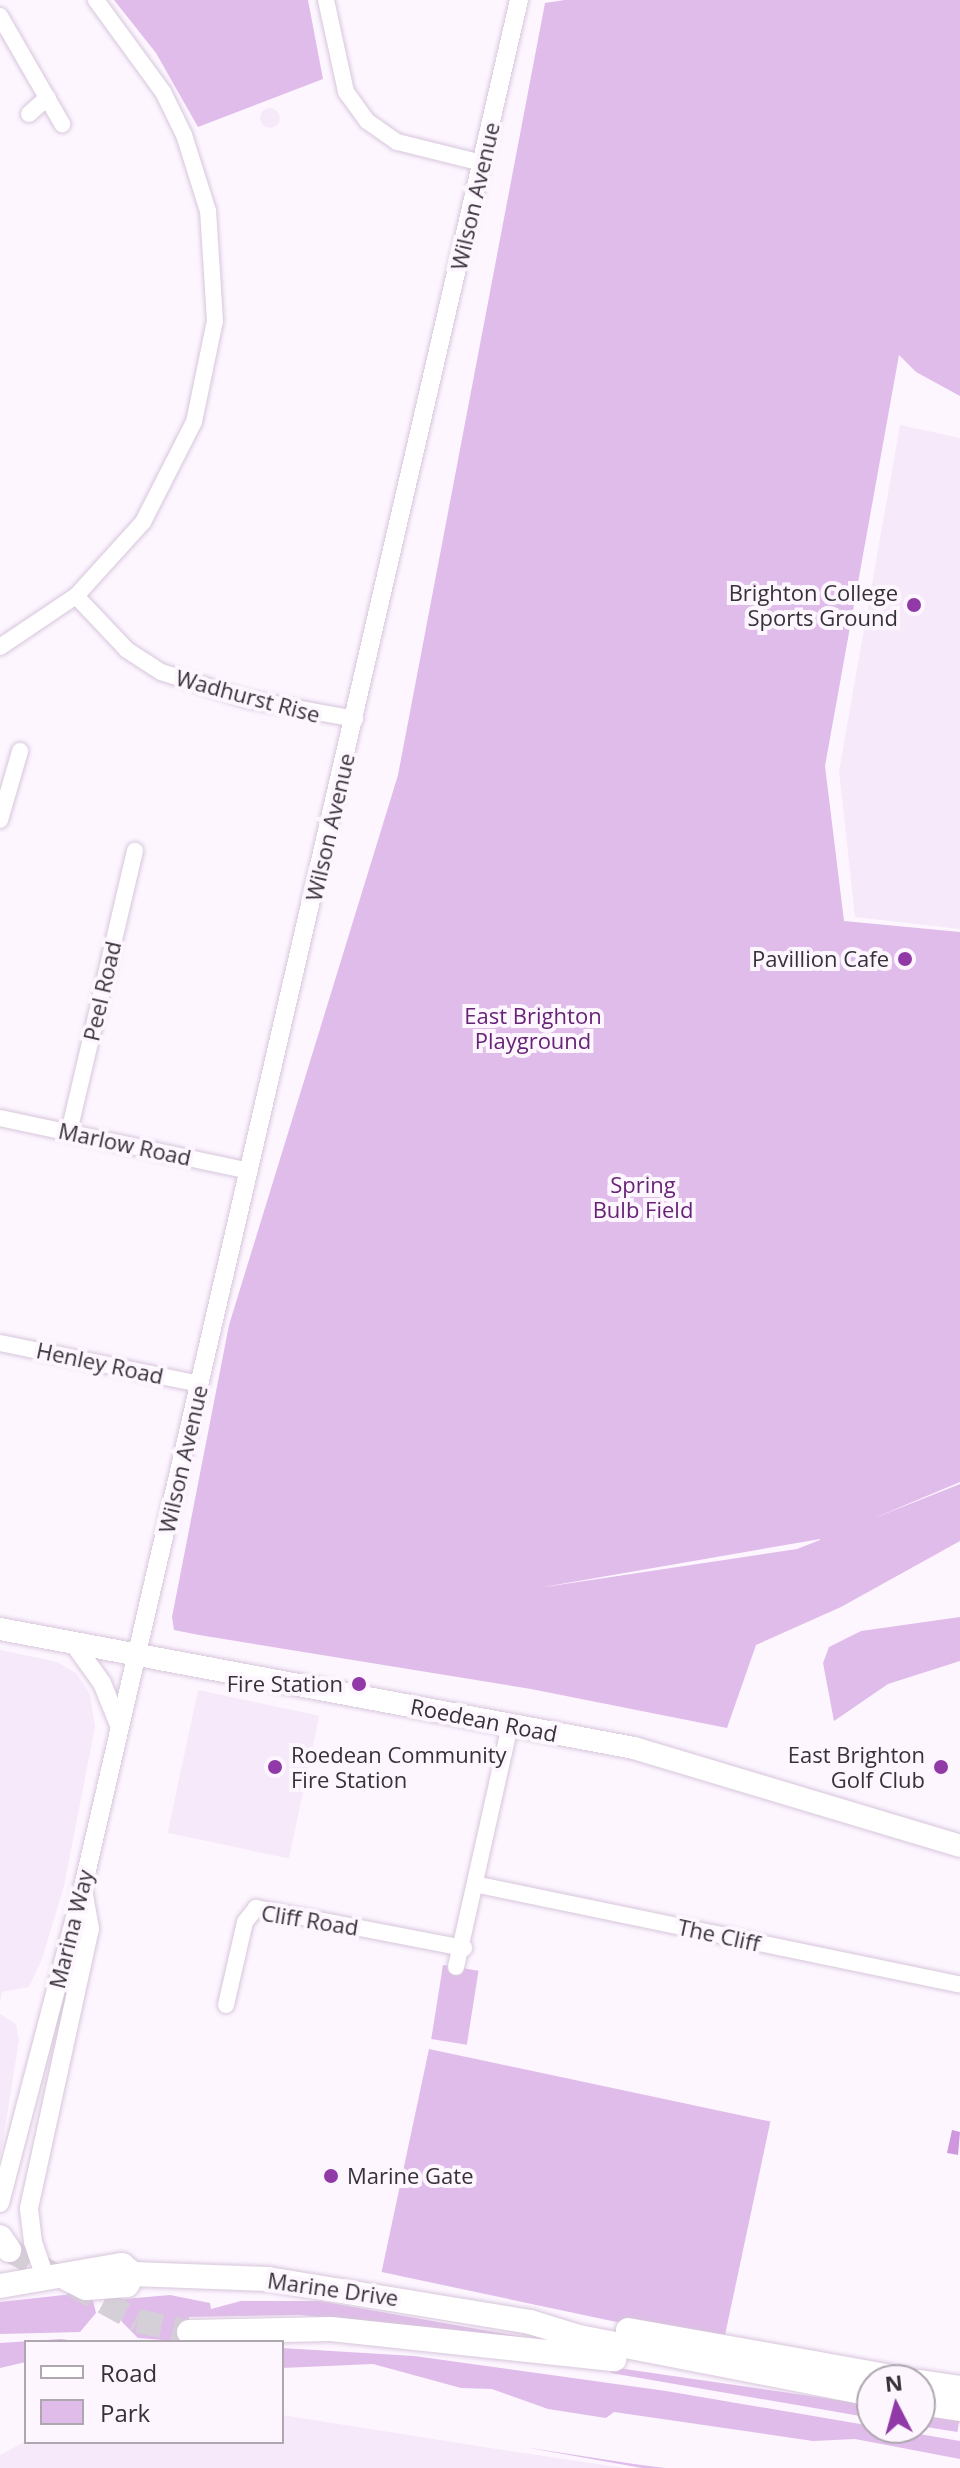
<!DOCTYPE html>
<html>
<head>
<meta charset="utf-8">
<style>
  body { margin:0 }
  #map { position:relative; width:960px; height:2468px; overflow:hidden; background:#fdf6ff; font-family:"Open Sans",sans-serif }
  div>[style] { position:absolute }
  .built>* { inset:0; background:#f6e9f9; transform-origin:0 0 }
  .round { border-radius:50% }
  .green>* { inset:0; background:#e0bcea; transform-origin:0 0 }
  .water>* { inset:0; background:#cf98de }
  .primary-tunnel>* { height:24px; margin-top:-12px; transform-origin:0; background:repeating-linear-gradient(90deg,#d5cfd7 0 24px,transparent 0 36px) }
  .roads { filter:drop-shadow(0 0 2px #d7c6db) drop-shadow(0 0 2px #d7c6db) }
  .minor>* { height:16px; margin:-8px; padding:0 8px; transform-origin:8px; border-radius:8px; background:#fff }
  .tertiary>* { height:18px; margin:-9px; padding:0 9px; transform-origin:9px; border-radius:9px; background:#fff }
  .secondary>* { height:22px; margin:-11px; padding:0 11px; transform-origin:11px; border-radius:11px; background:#fff }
  .primary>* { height:24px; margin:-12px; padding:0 12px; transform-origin:12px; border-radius:12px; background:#fff }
  .dots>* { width:22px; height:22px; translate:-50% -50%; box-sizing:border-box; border:4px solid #fdf6ff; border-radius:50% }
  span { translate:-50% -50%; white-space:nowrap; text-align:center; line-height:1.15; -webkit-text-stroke:8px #fdf6ff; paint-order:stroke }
  .street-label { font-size:22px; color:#373139 }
  .poi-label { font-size:22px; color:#373139 }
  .right { translate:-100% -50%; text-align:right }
  .left { translate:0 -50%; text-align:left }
  .park-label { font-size:22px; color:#662476 }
  .legend { position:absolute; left:24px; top:2340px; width:260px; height:104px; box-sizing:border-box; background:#fdf6ff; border:2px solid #aea7b0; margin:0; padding:10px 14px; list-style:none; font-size:24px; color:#373139 }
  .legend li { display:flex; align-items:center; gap:16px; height:40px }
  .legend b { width:40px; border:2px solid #aea7b0 }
  .north { position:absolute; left:856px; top:2364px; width:80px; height:80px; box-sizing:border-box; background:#fdf6ff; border:2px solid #aea7b0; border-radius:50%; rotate:354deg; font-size:22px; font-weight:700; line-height:32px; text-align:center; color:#373139 }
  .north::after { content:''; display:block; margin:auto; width:28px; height:36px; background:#913aa7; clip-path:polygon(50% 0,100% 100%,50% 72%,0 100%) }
</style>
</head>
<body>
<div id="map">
  <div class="built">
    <div class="round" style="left:260px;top:108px;width:20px;height:20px"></div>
    <div style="clip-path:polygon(900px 425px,960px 438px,960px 929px,855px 917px,839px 771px)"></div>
    <div style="clip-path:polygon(0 1650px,57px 1662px,76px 1673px,90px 1694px,95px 1727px,64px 1886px,42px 1959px,29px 1987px,2px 1992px,0 2003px)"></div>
    <div style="left:198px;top:1690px;width:124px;height:146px;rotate:12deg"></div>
    <div style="clip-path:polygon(0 2014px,16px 2024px,19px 2040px,0 2159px)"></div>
    <div style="clip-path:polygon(282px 2415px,503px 2450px,625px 2468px,0 2468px,0 2455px,26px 2441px,282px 2442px)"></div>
  </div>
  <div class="green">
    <div style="clip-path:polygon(114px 0,308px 0,323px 79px,198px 127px,156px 53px)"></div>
    <div style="clip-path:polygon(evenodd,565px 0,960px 0,960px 396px,916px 372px,899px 355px,825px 766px,844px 921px,960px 932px,960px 1482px,872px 1519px,960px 1484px,960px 1541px,841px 1607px,756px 1645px,727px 1728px,531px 1689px,199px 1635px,174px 1630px,172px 1617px,229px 1325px,398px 775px,545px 3px,565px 0,820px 1540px,797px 1549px,538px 1588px,820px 1539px,820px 1540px)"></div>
    <div style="clip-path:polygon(960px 1617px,960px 1661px,888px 1684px,834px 1721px,823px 1663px,829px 1647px,861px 1631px)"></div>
    <div style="left:443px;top:1965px;width:36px;height:75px;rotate:9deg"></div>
    <div style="left:429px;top:2049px;width:349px;height:228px;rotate:12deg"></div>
    <div style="clip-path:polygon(91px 2292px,96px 2313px,80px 2332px,0 2334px,0 2302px)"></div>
    <div style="clip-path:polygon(170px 2295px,210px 2303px,211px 2309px,241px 2301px,320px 2301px,567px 2345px,300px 2315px,189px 2317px,188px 2342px,138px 2338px,122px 2322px,113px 2300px)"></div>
    <div style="clip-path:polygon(61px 2339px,84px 2342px,26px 2342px,26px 2362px,0 2368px,0 2343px)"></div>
    <div style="clip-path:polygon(282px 2348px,414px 2356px,666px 2391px,960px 2441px,960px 2459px,855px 2439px,813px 2441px,614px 2412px,606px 2418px,548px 2409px,492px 2389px,461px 2388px,373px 2364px,282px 2368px)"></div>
    <div style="clip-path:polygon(611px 2367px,872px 2405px,872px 2418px,611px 2373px)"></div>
    <div style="left:920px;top:2413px;width:40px;height:13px;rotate:9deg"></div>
    <div style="clip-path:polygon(524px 2447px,634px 2464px,665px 2468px,642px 2468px)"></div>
  </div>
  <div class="water">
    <div style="clip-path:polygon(952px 2130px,960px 2132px,958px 2155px,947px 2153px)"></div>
  </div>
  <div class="primary-tunnel">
    <div style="left:9px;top:2250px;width:147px;rotate:28.8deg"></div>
    <div style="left:138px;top:2321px;width:52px;rotate:12.2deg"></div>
  </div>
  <div class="roads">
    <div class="minor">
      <div style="left:326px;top:0;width:94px;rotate:77.7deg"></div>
      <div style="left:346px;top:92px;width:36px;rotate:54deg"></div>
      <div style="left:367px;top:121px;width:37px;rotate:35deg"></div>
      <div style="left:397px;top:142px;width:88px;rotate:13.9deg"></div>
      <div style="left:0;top:16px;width:125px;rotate:60.1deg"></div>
      <div style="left:29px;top:114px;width:25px;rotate:-42deg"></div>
      <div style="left:76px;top:596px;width:74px;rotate:46.6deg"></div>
      <div style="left:127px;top:650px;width:40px;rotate:32.9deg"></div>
      <div style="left:161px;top:672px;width:89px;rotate:17.6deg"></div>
      <div style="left:246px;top:699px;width:111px;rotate:10.4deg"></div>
      <div style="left:0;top:647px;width:92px;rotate:-33.9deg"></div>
      <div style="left:76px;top:596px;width:100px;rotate:-47.8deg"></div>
      <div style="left:143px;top:522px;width:112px;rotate:-63deg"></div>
      <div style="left:194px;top:422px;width:103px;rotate:-78.3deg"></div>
      <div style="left:215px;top:321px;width:110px;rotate:-93.6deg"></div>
      <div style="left:208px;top:211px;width:80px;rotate:-107.5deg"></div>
      <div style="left:184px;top:135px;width:48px;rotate:-116deg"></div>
      <div style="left:163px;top:92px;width:114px;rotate:-126.1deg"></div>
      <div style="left:0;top:820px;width:72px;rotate:-73.8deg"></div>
      <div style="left:0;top:1118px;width:255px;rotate:12deg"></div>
      <div style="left:69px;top:1132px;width:289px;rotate:-76.8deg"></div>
      <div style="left:0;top:1343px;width:204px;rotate:11.6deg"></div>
      <div style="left:479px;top:1885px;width:491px;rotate:11.7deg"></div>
      <div style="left:456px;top:1967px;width:248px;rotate:-77.4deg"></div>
      <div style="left:226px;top:2005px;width:85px;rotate:-77.1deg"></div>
      <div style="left:245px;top:1922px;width:18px;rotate:-52deg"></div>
      <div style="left:256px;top:1908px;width:212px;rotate:10.9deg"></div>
    </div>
    <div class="tertiary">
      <div style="left:74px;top:1644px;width:48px;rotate:54.3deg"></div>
      <div style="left:102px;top:1683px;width:45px;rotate:68deg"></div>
      <div style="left:0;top:2203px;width:327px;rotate:-75.3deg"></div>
      <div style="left:83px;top:1887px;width:1937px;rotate:-76.99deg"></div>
      <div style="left:46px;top:2280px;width:40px;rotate:-108.9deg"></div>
      <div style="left:33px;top:2242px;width:34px;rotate:-97deg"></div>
      <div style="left:29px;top:2208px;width:286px;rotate:-77.7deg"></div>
      <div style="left:90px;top:1929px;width:36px;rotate:-100deg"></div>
    </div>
    <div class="secondary">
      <div style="left:0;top:1629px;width:645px;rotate:10.63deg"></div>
      <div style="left:634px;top:1748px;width:340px;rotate:16.7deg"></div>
    </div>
    <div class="primary">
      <div style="left:0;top:2237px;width:16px;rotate:55deg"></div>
      <div style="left:66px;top:2278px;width:22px;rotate:27deg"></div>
      <div style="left:86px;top:2288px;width:41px;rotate:-4.2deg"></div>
      <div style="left:127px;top:2285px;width:13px;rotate:-61deg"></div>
      <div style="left:0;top:2286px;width:124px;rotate:-9.8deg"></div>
      <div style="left:122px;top:2265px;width:14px;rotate:39deg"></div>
      <div style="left:133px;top:2274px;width:135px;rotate:2.1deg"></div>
      <div style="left:268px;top:2279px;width:266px;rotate:9.3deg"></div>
      <div style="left:530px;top:2322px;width:51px;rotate:17deg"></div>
      <div style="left:579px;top:2337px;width:298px;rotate:11deg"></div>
      <div style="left:628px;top:2330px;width:285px;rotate:10.1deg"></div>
      <div style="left:189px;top:2332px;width:142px;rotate:-1.2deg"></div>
      <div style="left:331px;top:2329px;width:285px;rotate:6.1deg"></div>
      <div style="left:920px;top:2382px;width:40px;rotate:8.5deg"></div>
      <div style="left:920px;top:2403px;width:40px;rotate:8.5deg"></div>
    </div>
  </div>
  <div class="dots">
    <div style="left:914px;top:605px;background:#913aa7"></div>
    <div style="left:905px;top:959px;background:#913aa7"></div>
    <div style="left:359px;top:1684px;background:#913aa7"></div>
    <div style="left:275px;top:1767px;background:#913aa7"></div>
    <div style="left:941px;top:1767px;background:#913aa7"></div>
    <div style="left:331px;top:2176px;background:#913aa7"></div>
  </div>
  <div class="street-label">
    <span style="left:475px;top:196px;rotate:-77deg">Wilson Avenue</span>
    <span style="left:248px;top:696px;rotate:15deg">Wadhurst Rise</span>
    <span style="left:330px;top:827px;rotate:-77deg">Wilson Avenue</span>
    <span style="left:102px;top:991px;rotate:-77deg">Peel Road</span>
    <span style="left:125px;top:1144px;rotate:12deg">Marlow Road</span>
    <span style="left:100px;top:1363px;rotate:12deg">Henley Road</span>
    <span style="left:183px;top:1459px;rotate:-77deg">Wilson Avenue</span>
    <span style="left:484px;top:1720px;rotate:11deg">Roedean Road</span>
    <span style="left:310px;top:1920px;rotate:9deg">Cliff Road</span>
    <span style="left:71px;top:1929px;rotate:-76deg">Marina Way</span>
    <span style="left:719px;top:1935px;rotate:12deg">The Cliff</span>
    <span style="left:333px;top:2289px;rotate:8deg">Marine Drive</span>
  </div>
  <div class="poi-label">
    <span class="right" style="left:898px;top:605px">Brighton College<br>Sports Ground</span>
    <span class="right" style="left:889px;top:959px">Pavillion Cafe</span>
    <span class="right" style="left:343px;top:1684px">Fire Station</span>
    <span class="left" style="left:291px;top:1767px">Roedean Community<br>Fire Station</span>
    <span class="right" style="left:925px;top:1767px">East Brighton<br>Golf Club</span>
    <span class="left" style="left:347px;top:2176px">Marine Gate</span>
  </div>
  <div class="park-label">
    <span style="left:533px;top:1028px">East Brighton<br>Playground</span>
    <span style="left:643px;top:1197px">Spring<br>Bulb Field</span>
  </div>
  <ul class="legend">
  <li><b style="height:10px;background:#fff"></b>Road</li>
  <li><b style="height:22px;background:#e0bcea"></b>Park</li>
  </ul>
  <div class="north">N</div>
</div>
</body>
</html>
